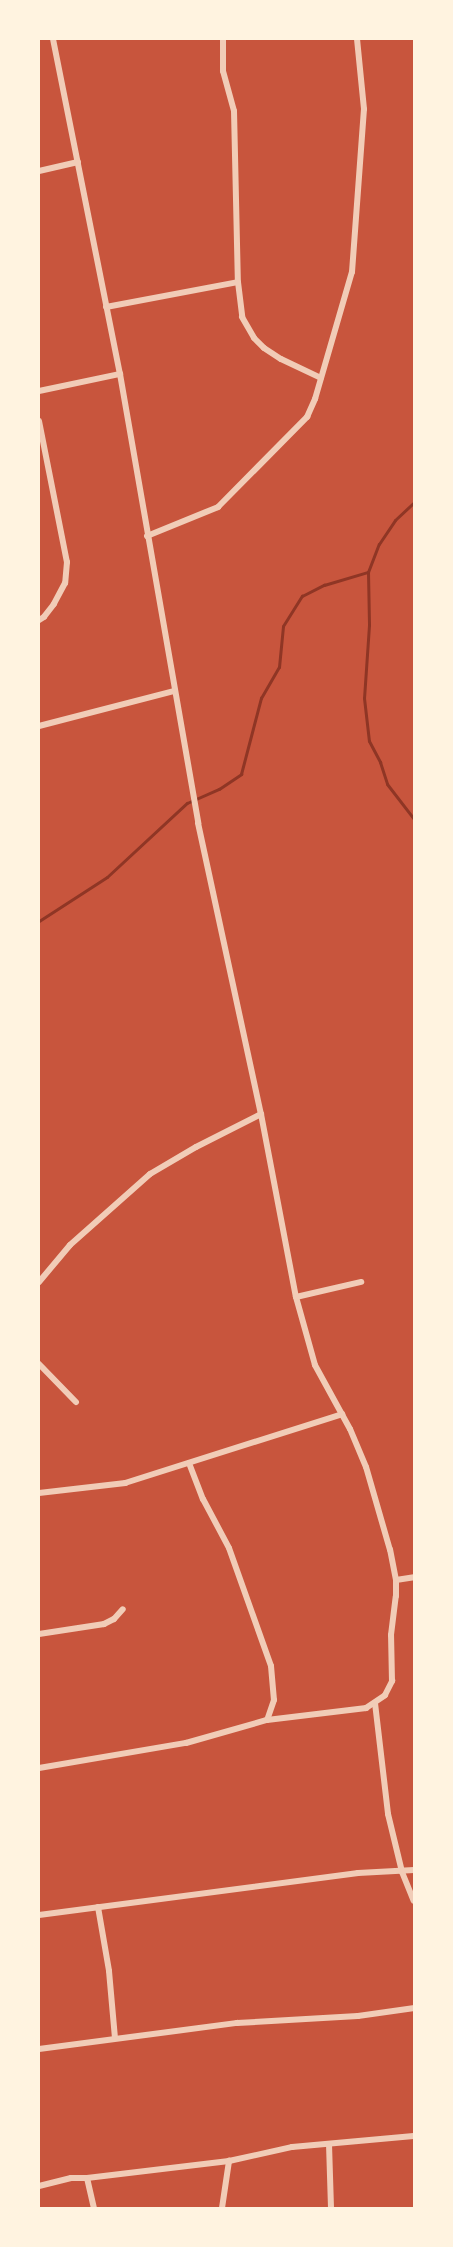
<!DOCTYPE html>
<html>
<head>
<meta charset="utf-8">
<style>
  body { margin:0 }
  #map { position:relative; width:453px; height:2247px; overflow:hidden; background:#c8553d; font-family:Montserrat,sans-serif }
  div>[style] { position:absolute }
  .stream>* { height:3px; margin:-1.5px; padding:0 1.5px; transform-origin:1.5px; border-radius:1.5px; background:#8f3625 }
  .minor>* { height:6px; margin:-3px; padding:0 3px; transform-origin:3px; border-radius:3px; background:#f1ccb7 }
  span { translate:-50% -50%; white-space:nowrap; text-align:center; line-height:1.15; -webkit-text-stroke:4.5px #fff3e0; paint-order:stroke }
  .frame { position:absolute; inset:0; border:40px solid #fff3e0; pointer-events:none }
</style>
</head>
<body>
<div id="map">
  <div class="stream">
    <div style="left:368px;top:572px;width:53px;rotate:88.9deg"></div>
    <div style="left:369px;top:625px;width:73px;rotate:93.9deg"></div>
    <div style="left:364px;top:698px;width:43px;rotate:83.4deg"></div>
    <div style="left:369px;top:741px;width:24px;rotate:62deg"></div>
    <div style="left:380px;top:762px;width:23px;rotate:72deg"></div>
    <div style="left:387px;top:784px;width:44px;rotate:52.4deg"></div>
    <div style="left:39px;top:921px;width:81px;rotate:-32.9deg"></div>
    <div style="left:107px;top:877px;width:109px;rotate:-42.8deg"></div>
    <div style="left:187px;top:803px;width:35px;rotate:-24deg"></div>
    <div style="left:219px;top:789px;width:27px;rotate:-34deg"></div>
    <div style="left:241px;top:774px;width:79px;rotate:-75.3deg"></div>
    <div style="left:261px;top:698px;width:36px;rotate:-60deg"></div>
    <div style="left:279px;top:667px;width:41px;rotate:-84.4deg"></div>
    <div style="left:283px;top:626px;width:36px;rotate:-58deg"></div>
    <div style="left:302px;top:596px;width:25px;rotate:-27deg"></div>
    <div style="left:324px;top:585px;width:46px;rotate:-16.5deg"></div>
    <div style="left:368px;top:572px;width:30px;rotate:-69deg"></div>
    <div style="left:379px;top:544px;width:29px;rotate:-56deg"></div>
    <div style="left:395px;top:520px;width:26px;rotate:-43deg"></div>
  </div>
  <div class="minor">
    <div style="left:53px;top:39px;width:342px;rotate:78.7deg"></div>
    <div style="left:120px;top:374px;width:456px;rotate:80.1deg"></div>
    <div style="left:198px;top:823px;width:298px;rotate:77.8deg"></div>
    <div style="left:261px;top:1114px;width:186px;rotate:79.2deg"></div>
    <div style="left:223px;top:39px;width:32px;rotate:90deg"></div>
    <div style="left:223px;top:71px;width:41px;rotate:74.6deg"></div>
    <div style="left:234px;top:111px;width:171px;rotate:88.7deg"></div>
    <div style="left:238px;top:282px;width:35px;rotate:83deg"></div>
    <div style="left:242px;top:317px;width:24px;rotate:60deg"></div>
    <div style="left:254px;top:338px;width:14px;rotate:45deg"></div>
    <div style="left:264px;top:348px;width:20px;rotate:33deg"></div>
    <div style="left:281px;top:359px;width:44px;rotate:25.4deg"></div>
    <div style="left:39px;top:171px;width:40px;rotate:-13deg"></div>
    <div style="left:106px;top:307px;width:134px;rotate:-10.7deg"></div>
    <div style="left:39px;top:391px;width:83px;rotate:-11.9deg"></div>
    <div style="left:39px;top:421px;width:144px;rotate:78.8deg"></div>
    <div style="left:67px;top:562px;width:21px;rotate:95deg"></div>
    <div style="left:65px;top:583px;width:24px;rotate:118deg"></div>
    <div style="left:54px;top:604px;width:16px;rotate:128deg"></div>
    <div style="left:44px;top:617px;width:6px;rotate:149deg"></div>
    <div style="left:147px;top:536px;width:77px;rotate:-22.2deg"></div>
    <div style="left:218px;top:507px;width:127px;rotate:-45.3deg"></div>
    <div style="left:307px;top:417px;width:20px;rotate:-66deg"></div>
    <div style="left:315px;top:399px;width:132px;rotate:-73.8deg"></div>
    <div style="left:352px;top:272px;width:163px;rotate:-85.8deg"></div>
    <div style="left:364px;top:109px;width:70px;rotate:-95.7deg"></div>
    <div style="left:39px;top:726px;width:139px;rotate:-14.5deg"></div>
    <div style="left:39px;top:1282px;width:48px;rotate:-50deg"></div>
    <div style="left:70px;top:1245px;width:107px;rotate:-41.6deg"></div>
    <div style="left:150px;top:1174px;width:53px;rotate:-30.4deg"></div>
    <div style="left:196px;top:1147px;width:73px;rotate:-26.9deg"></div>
    <div style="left:39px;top:1364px;width:53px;rotate:45.8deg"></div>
    <div style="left:189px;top:1463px;width:39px;rotate:69deg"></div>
    <div style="left:203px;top:1499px;width:55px;rotate:62deg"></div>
    <div style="left:229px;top:1548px;width:125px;rotate:70.4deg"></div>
    <div style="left:271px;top:1666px;width:34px;rotate:85deg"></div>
    <div style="left:274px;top:1700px;width:21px;rotate:109deg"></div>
    <div style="left:39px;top:1493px;width:87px;rotate:-6.6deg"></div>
    <div style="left:125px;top:1483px;width:228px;rotate:-17.6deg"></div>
    <div style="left:396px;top:1580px;width:18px;rotate:-9deg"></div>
    <div style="left:39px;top:1634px;width:66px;rotate:-8.7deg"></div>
    <div style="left:104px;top:1624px;width:11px;rotate:-27deg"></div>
    <div style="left:114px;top:1619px;width:13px;rotate:-48deg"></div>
    <div style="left:375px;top:1703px;width:112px;rotate:83.3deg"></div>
    <div style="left:388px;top:1814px;width:60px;rotate:76.4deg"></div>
    <div style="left:402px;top:1872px;width:31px;rotate:68deg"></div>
    <div style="left:39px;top:1768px;width:149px;rotate:-9.7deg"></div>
    <div style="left:186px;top:1743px;width:84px;rotate:-15.9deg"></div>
    <div style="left:267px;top:1720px;width:100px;rotate:-6.9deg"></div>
    <div style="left:366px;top:1708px;width:23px;rotate:-34deg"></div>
    <div style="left:385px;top:1695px;width:16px;rotate:-63deg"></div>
    <div style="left:392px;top:1681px;width:46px;rotate:-91.2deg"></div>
    <div style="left:391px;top:1635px;width:39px;rotate:-83deg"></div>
    <div style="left:396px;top:1596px;width:16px;rotate:-90deg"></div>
    <div style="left:396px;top:1580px;width:31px;rotate:-101deg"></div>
    <div style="left:390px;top:1550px;width:86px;rotate:-106.1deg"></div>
    <div style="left:366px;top:1467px;width:41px;rotate:-112.8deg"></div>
    <div style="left:350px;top:1429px;width:73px;rotate:-118.7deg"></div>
    <div style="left:315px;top:1365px;width:71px;rotate:-105.6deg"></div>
    <div style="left:296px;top:1297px;width:67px;rotate:-13deg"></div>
    <div style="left:98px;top:1907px;width:65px;rotate:80.2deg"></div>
    <div style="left:109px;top:1971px;width:67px;rotate:84.9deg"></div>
    <div style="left:39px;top:1915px;width:322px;rotate:-7.5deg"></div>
    <div style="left:358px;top:1873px;width:56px;rotate:-3.1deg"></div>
    <div style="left:39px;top:2049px;width:200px;rotate:-7.5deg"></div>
    <div style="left:237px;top:2023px;width:121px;rotate:-3.3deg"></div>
    <div style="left:358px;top:2016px;width:57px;rotate:-8.1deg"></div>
    <div style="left:329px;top:2144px;width:64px;rotate:88.2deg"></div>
    <div style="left:87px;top:2178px;width:143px;rotate:-6.8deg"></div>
    <div style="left:229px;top:2161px;width:65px;rotate:-12.5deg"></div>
    <div style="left:292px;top:2147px;width:122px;rotate:-5.2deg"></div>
    <div style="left:39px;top:2186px;width:33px;rotate:-14deg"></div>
    <div style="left:71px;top:2178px;width:16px"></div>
    <div style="left:87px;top:2178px;width:31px;rotate:77deg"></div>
    <div style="left:222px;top:2208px;width:48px;rotate:-81.5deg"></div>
  </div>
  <div class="frame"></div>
</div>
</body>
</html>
